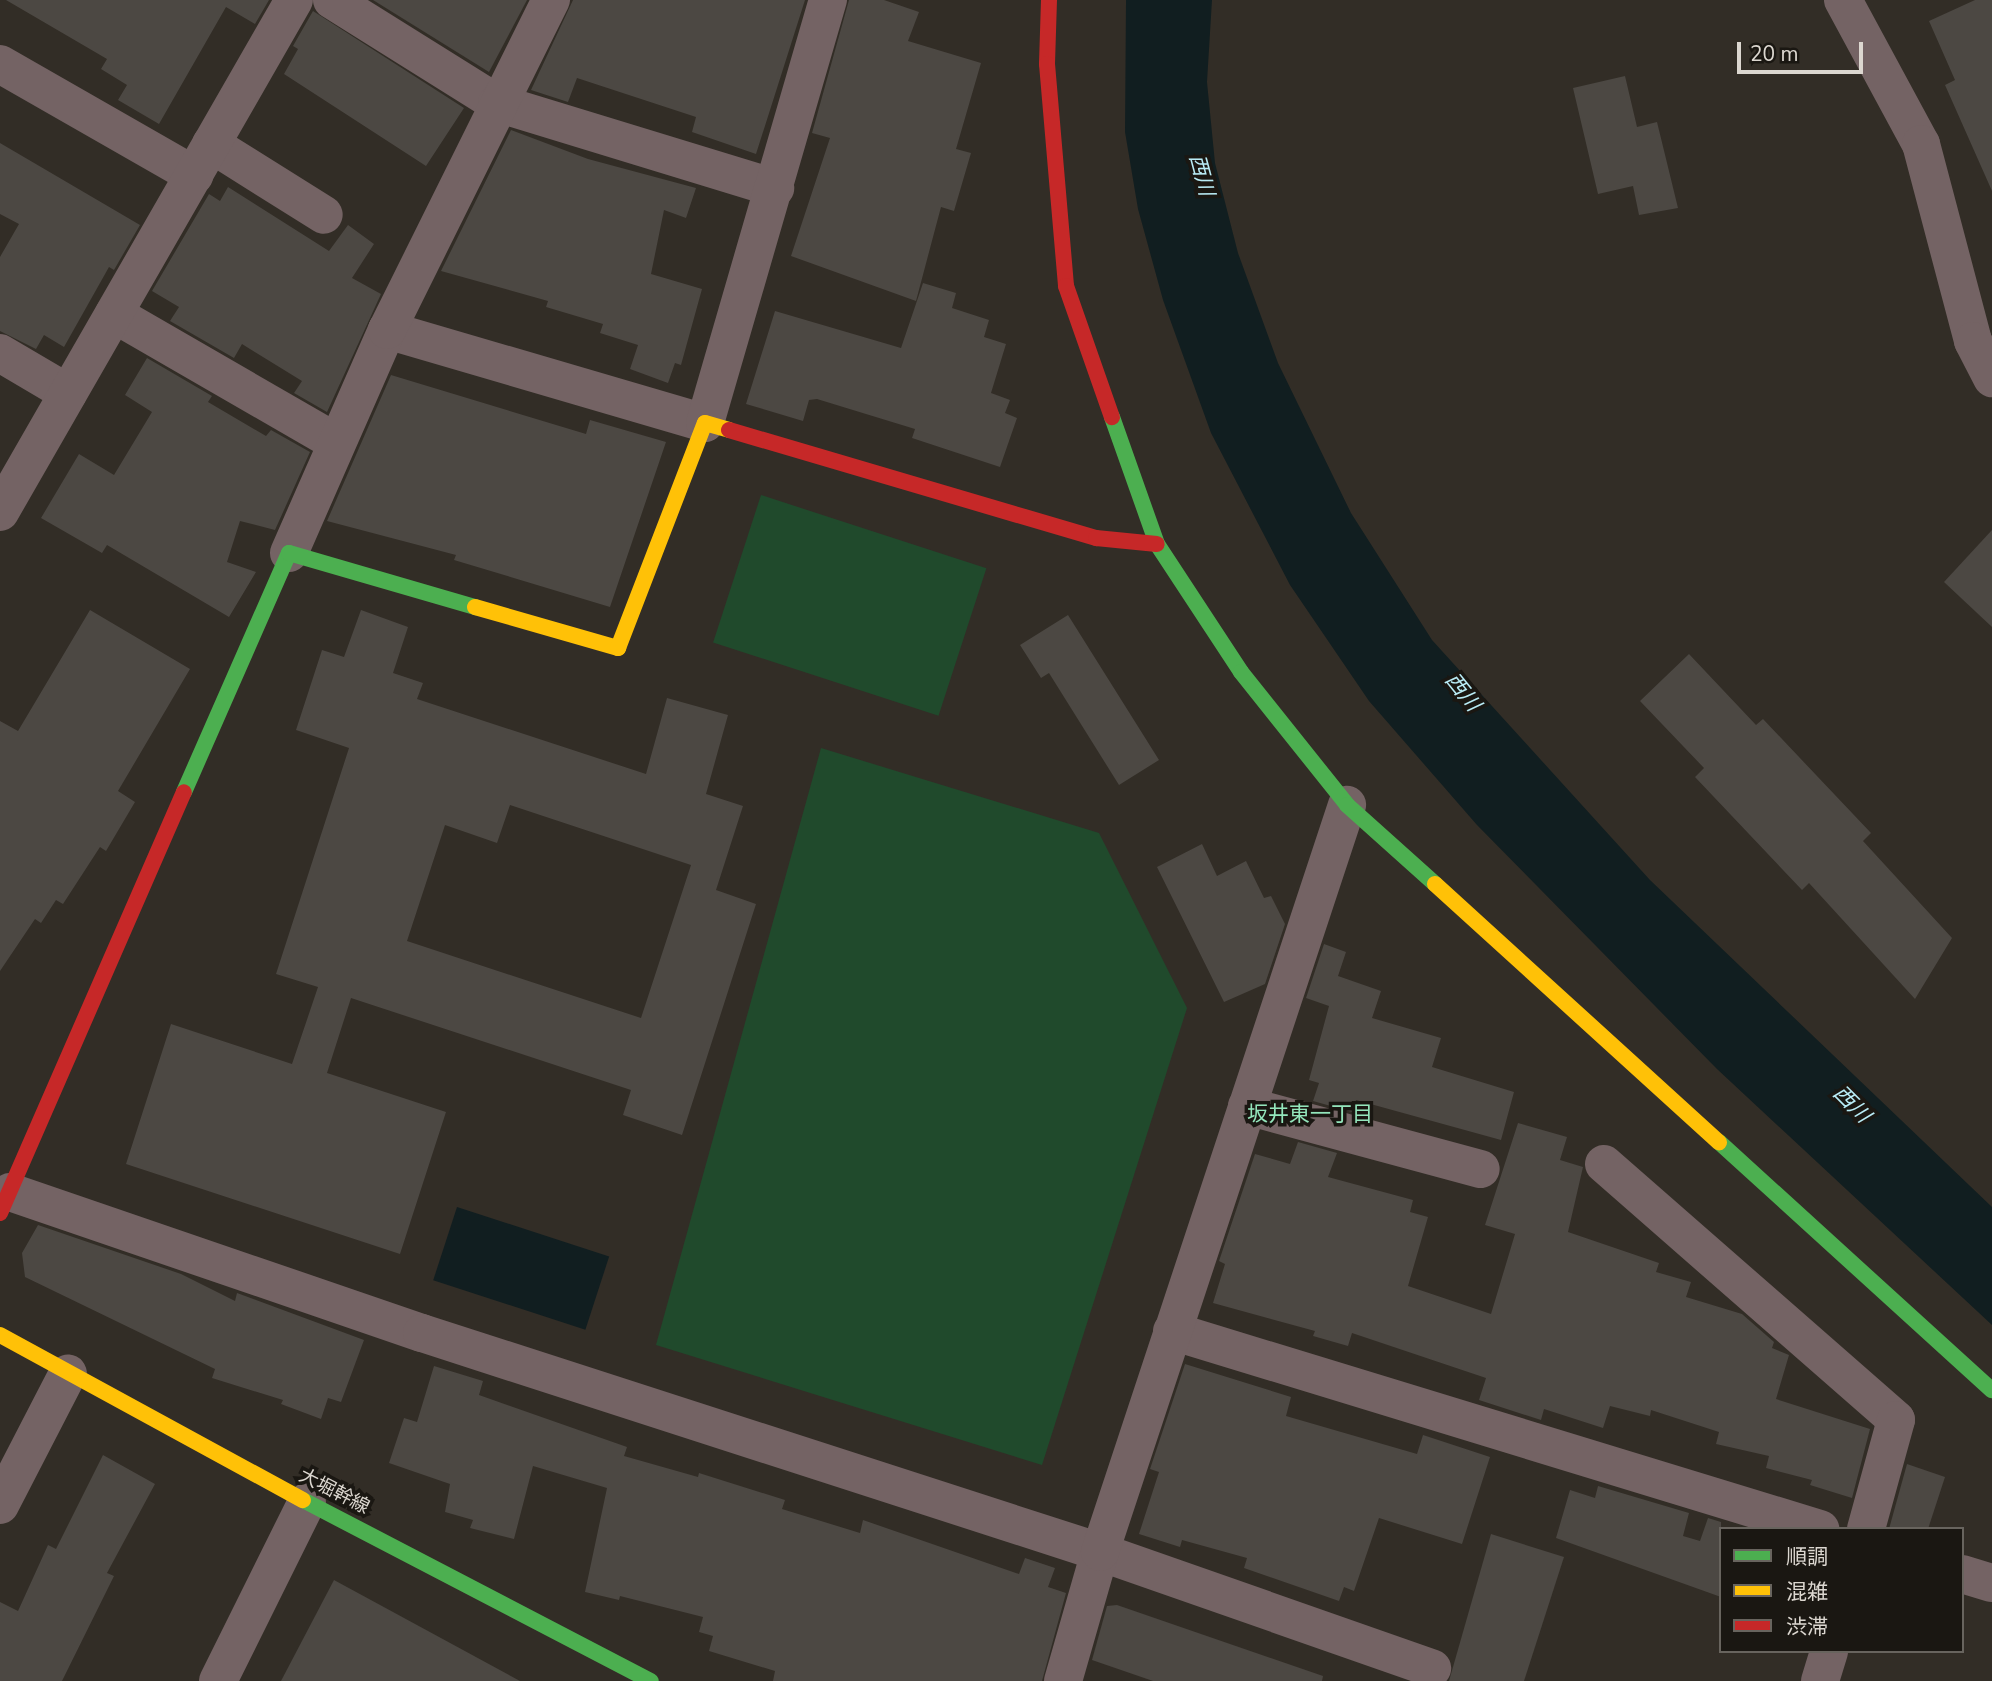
<!DOCTYPE html>
<html>
<head>
<meta charset="utf-8">
<style>
  body { margin:0 }
  #map { position:relative; width:1992px; height:1681px; overflow:hidden; background:#322d26; font-family:"Nunito Sans","Noto Sans JP",sans-serif }
  div>[style] { position:absolute }
  .green>* { inset:0; background:#204a2c; transform-origin:0 0 }
  .water>* { inset:0; background:#111e20; transform-origin:0 0 }
  .building>* { inset:0; background:#4c4843 }
  .street>* { height:38px; margin:-19px; padding:0 19px; transform-origin:19px; border-radius:19px; background:#746364 }
  .fast>* { height:16px; margin:-8px; padding:0 8px; transform-origin:8px; border-radius:8px; background:#4caf50 }
  .slow>* { height:16px; margin:-8px; padding:0 8px; transform-origin:8px; border-radius:8px; background:#ffc107 }
  .jam>* { height:16px; margin:-8px; padding:0 8px; transform-origin:8px; border-radius:8px; background:#c62828 }
  span { translate:-50% -50%; white-space:nowrap; text-align:center; line-height:1.15; -webkit-text-stroke:7px #1a1712; paint-order:stroke }
  .street-label { font-size:19px; color:#dcd7d0 }
  .water-label { font-size:21px; color:#b9ecf6; font-style:italic }
  .neighbourhood-label { font-size:21px; color:#94e6bc }
  .legend { position:absolute; left:1719px; top:1527px; width:245px; height:126px; box-sizing:border-box; background:#1a1712; border:2px solid #68645e; margin:0; padding:9px 12px; list-style:none; font-size:21px; color:#dcd7d0 }
  .legend li { display:flex; align-items:center; gap:14px; height:35px }
  .legend b { width:35px; border:2px solid #68645e }
  .scale { position:absolute; left:1737px; top:42px; width:126px; height:32px; box-sizing:border-box; border:4px solid #dcd7d0; border-top:0; padding-left:9px; font-size:21px; line-height:24px; white-space:nowrap; color:#dcd7d0; -webkit-text-stroke:5px #1a1712; paint-order:stroke }
</style>
</head>
<body>
<div id="map">
  <div class="green">
    <div style="left:761px;top:495px;width:237px;height:155px;rotate:18deg"></div>
    <div style="clip-path:polygon(821px 748px,1099px 833px,1187px 1008px,1042px 1465px,656px 1345px)"></div>
  </div>
  <div class="water">
    <div style="clip-path:polygon(1126px 0,1212px 0,1207px 82px,1215px 163px,1238px 253px,1278px 363px,1351px 513px,1432px 640px,1650px 880px,1992px 1207px,1992px 1325px,1717px 1069px,1477px 825px,1369px 701px,1290px 585px,1211px 433px,1163px 300px,1138px 209px,1125px 132px)"></div>
    <div style="left:457px;top:1207px;width:160px;height:77px;rotate:18deg"></div>
  </div>
  <div class="building">
    <div style="clip-path:polygon(6px 0,269px 0,255px 24px,226px 7px,159px 124px,118px 100px,127px 85px,101px 69px,107px 59px)"></div>
    <div style="clip-path:polygon(373px 0,527px 0,489px 72px)"></div>
    <div style="clip-path:polygon(573px 0,805px 0,756px 154px,692px 132px,696px 117px,577px 78px,568px 102px,531px 90px)"></div>
    <div style="clip-path:polygon(849px 0,884px 0,919px 12px,908px 41px,981px 63px,956px 149px,971px 153px,954px 211px,941px 207px,916px 301px,791px 256px,830px 138px,812px 133px)"></div>
    <div style="clip-path:polygon(1975px 0,1992px 0,1992px 191px,1945px 85px,1955px 80px,1929px 21px)"></div>
    <div style="clip-path:polygon(313px 11px,464px 108px,426px 166px,284px 74px,298px 49px,293px 46px)"></div>
    <div style="clip-path:polygon(1625px 76px,1637px 127px,1657px 122px,1678px 208px,1639px 215px,1633px 186px,1598px 194px,1573px 88px)"></div>
    <div style="clip-path:polygon(511px 130px,588px 159px,696px 188px,686px 218px,664px 210px,651px 274px,702px 289px,681px 365px,675px 363px,668px 383px,630px 369px,638px 345px,600px 333px,603px 324px,546px 307px,548px 301px,441px 271px)"></div>
    <div style="clip-path:polygon(0 143px,140px 225px,114px 270px,109px 267px,64px 347px,44px 335px,36px 349px,0 331px,0 257px,19px 224px,0 214px)"></div>
    <div style="clip-path:polygon(228px 187px,329px 251px,348px 225px,374px 244px,352px 278px,381px 294px,327px 412px,294px 393px,302px 381px,242px 344px,234px 358px,170px 321px,179px 307px,152px 291px,209px 194px,220px 201px)"></div>
    <div style="clip-path:polygon(923px 283px,956px 293px,952px 308px,989px 320px,984px 337px,1006px 344px,991px 393px,1010px 400px,1005px 413px,1017px 418px,1000px 467px,912px 438px,915px 429px,817px 399px,809px 400px,803px 421px,746px 404px,775px 311px,901px 348px)"></div>
    <div style="clip-path:polygon(147px 358px,212px 396px,208px 402px,266px 436px,271px 430px,310px 452px,275px 530px,240px 521px,227px 562px,256px 572px,229px 617px,107px 545px,102px 553px,41px 518px,79px 454px,114px 475px,152px 412px,125px 395px)"></div>
    <div style="clip-path:polygon(391px 375px,586px 434px,590px 420px,666px 442px,610px 607px,454px 560px,456px 555px,327px 521px)"></div>
    <div style="clip-path:polygon(1992px 530px,1992px 627px,1944px 582px)"></div>
    <div style="clip-path:polygon(90px 610px,190px 669px,118px 791px,135px 802px,106px 851px,100px 847px,63px 904px,56px 900px,41px 923px,35px 919px,0 971px,0 721px,18px 731px)"></div>
    <div style="clip-path:polygon(evenodd,361px 610px,408px 627px,393px 673px,423px 683px,417px 699px,646px 774px,667px 698px,728px 715px,706px 794px,743px 806px,716px 890px,756px 904px,682px 1135px,623px 1115px,631px 1090px,351px 998px,327px 1073px,446px 1112px,400px 1254px,126px 1164px,171px 1024px,292px 1064px,318px 987px,276px 974px,349px 748px,296px 730px,322px 650px,344px 657px,361px 610px,510px 805px,691px 865px,641px 1018px,407px 941px,445px 825px,497px 843px,510px 805px)"></div>
    <div style="clip-path:polygon(1068px 615px,1159px 760px,1119px 785px,1049px 673px,1041px 678px,1020px 645px)"></div>
    <div style="clip-path:polygon(1689px 654px,1756px 725px,1763px 719px,1871px 833px,1863px 841px,1952px 938px,1915px 999px,1809px 883px,1802px 890px,1695px 777px,1704px 768px,1640px 701px)"></div>
    <div style="clip-path:polygon(1202px 844px,1217px 876px,1246px 861px,1264px 898px,1271px 896px,1285px 924px,1265px 984px,1224px 1002px,1157px 867px)"></div>
    <div style="clip-path:polygon(1324px 944px,1346px 952px,1338px 976px,1381px 991px,1372px 1018px,1441px 1038px,1432px 1067px,1514px 1092px,1501px 1140px,1356px 1100px,1352px 1112px,1313px 1101px,1319px 1083px,1309px 1080px,1329px 1006px,1306px 998px)"></div>
    <div style="clip-path:polygon(1518px 1123px,1567px 1137px,1560px 1160px,1583px 1167px,1568px 1232px,1659px 1263px,1656px 1272px,1691px 1282px,1686px 1297px,1742px 1314px,1774px 1342px,1772px 1348px,1789px 1355px,1776px 1399px,1870px 1429px,1852px 1498px,1810px 1485px,1812px 1480px,1766px 1468px,1769px 1456px,1716px 1444px,1719px 1432px,1651px 1410px,1650px 1416px,1610px 1406px,1603px 1428px,1544px 1409px,1541px 1420px,1479px 1400px,1486px 1378px,1352px 1333px,1348px 1346px,1313px 1336px,1315px 1331px,1213px 1303px,1225px 1264px,1219px 1261px,1255px 1154px,1290px 1164px,1298px 1142px,1337px 1153px,1328px 1177px,1413px 1200px,1410px 1212px,1428px 1217px,1408px 1286px,1491px 1314px,1515px 1234px,1485px 1225px)"></div>
    <div style="clip-path:polygon(38px 1225px,181px 1274px,235px 1301px,237px 1293px,364px 1340px,341px 1402px,328px 1398px,321px 1419px,281px 1404px,283px 1400px,212px 1378px,215px 1369px,25px 1277px,22px 1253px)"></div>
    <div style="clip-path:polygon(1185px 1364px,1291px 1397px,1286px 1416px,1417px 1454px,1423px 1435px,1490px 1457px,1462px 1544px,1379px 1518px,1354px 1591px,1344px 1587px,1339px 1601px,1244px 1568px,1247px 1558px,1182px 1540px,1180px 1547px,1139px 1534px,1159px 1472px,1150px 1469px)"></div>
    <div style="clip-path:polygon(434px 1366px,483px 1381px,479px 1395px,627px 1447px,624px 1456px,698px 1477px,699px 1473px,785px 1500px,782px 1509px,860px 1533px,863px 1520px,1019px 1574px,1025px 1558px,1055px 1568px,1048px 1587px,1066px 1593px,1042px 1681px,773px 1681px,775px 1671px,709px 1651px,713px 1636px,699px 1632px,703px 1617px,620px 1596px,619px 1600px,585px 1592px,607px 1488px,533px 1466px,514px 1539px,470px 1528px,473px 1520px,445px 1512px,450px 1484px,389px 1463px,404px 1418px,417px 1422px)"></div>
    <div style="clip-path:polygon(103px 1455px,155px 1484px,107px 1573px,114px 1576px,62px 1681px,0 1681px,0 1602px,18px 1611px,48px 1545px,56px 1549px)"></div>
    <div style="clip-path:polygon(1907px 1464px,1945px 1477px,1928px 1529px,1889px 1529px)"></div>
    <div style="clip-path:polygon(1598px 1486px,1689px 1513px,1683px 1536px,1700px 1541px,1708px 1518px,1721px 1522px,1721px 1597px,1556px 1538px,1570px 1490px,1595px 1498px)"></div>
    <div style="clip-path:polygon(1491px 1534px,1564px 1557px,1524px 1681px,1449px 1681px)"></div>
    <div style="clip-path:polygon(334px 1580px,520px 1681px,281px 1681px)"></div>
    <div style="clip-path:polygon(1117px 1605px,1323px 1676px,1322px 1681px,1153px 1681px,1092px 1660px,1107px 1606px)"></div>
  </div>
  <div class="street">
    <div style="left:332px;top:0;width:195px;rotate:32deg"></div>
    <div style="left:497px;top:103px;width:291px;rotate:17deg"></div>
    <div style="left:1843px;top:0;width:164px;rotate:61.6deg"></div>
    <div style="left:1921px;top:144px;width:204px;rotate:75.2deg"></div>
    <div style="left:1973px;top:341px;width:42px;rotate:62.8deg"></div>
    <div style="left:0;top:64px;width:224px;rotate:29.8deg"></div>
    <div style="left:211px;top:144px;width:133px;rotate:32.1deg"></div>
    <div style="left:114px;top:314px;width:256px;rotate:30deg"></div>
    <div style="left:387px;top:330px;width:331px;rotate:16.3deg"></div>
    <div style="left:705px;top:423px;width:441px;rotate:-73.8deg"></div>
    <div style="left:0;top:353px;width:79px;rotate:30.5deg"></div>
    <div style="left:0;top:512px;width:590px;rotate:-60.13deg"></div>
    <div style="left:289px;top:553px;width:244px;rotate:-66.3deg"></div>
    <div style="left:387px;top:330px;width:369px;rotate:-63.6deg"></div>
    <div style="left:1247px;top:1106px;width:242px;rotate:15.1deg"></div>
    <div style="left:1604px;top:1164px;width:388px;rotate:41.2deg"></div>
    <div style="left:1896px;top:1420px;width:113px;rotate:105.4deg"></div>
    <div style="left:10px;top:1192px;width:435px;rotate:18.9deg"></div>
    <div style="left:422px;top:1333px;width:712px;rotate:17.9deg"></div>
    <div style="left:1100px;top:1552px;width:352px;rotate:19.3deg"></div>
    <div style="left:1172px;top:1331px;width:678px;rotate:16.99deg"></div>
    <div style="left:0;top:1505px;width:148px;rotate:-62.7deg"></div>
    <div style="left:1962px;top:1574px;width:31px;rotate:17deg"></div>
    <div style="left:218px;top:1681px;width:200px;rotate:-63.6deg"></div>
    <div style="left:1063px;top:1681px;width:134px;rotate:-74deg"></div>
    <div style="left:1100px;top:1552px;width:787px;rotate:-71.7deg"></div>
    <div style="left:1820px;top:1681px;width:31px;rotate:-73deg"></div>
  </div>
  <div class="fast">
    <div style="left:1112px;top:417px;width:135px;rotate:70.5deg"></div>
    <div style="left:1157px;top:544px;width:153px;rotate:56.7deg"></div>
    <div style="left:1241px;top:672px;width:170px;rotate:51.4deg"></div>
    <div style="left:1347px;top:805px;width:118px;rotate:41.9deg"></div>
    <div style="left:184px;top:792px;width:261px;rotate:-66.3deg"></div>
    <div style="left:289px;top:553px;width:194px;rotate:16.2deg"></div>
    <div style="left:1719px;top:1142px;width:369px;rotate:42.3deg"></div>
    <div style="left:303px;top:1500px;width:392px;rotate:27.5deg"></div>
  </div>
  <div class="slow">
    <div style="left:475px;top:607px;width:149px;rotate:16deg"></div>
    <div style="left:618px;top:648px;width:241px;rotate:-68.9deg"></div>
    <div style="left:705px;top:423px;width:25px;rotate:16deg"></div>
    <div style="left:1435px;top:884px;width:384px;rotate:42.3deg"></div>
    <div style="left:0;top:1335px;width:345px;rotate:28.6deg"></div>
  </div>
  <div class="jam">
    <div style="left:1049px;top:0;width:64px;rotate:91.8deg"></div>
    <div style="left:1047px;top:64px;width:223px;rotate:85.1deg"></div>
    <div style="left:1066px;top:286px;width:139px;rotate:70.7deg"></div>
    <div style="left:729px;top:430px;width:383px;rotate:16.4deg"></div>
    <div style="left:1096px;top:538px;width:61px;rotate:5.6deg"></div>
    <div style="left:0;top:1213px;width:459px;rotate:-66.4deg"></div>
  </div>
  <div class="street-label">
    <span style="left:334px;top:1492px;rotate:27deg">大堀幹線</span>
  </div>
  <div class="water-label">
    <span style="left:1202px;top:175px;rotate:75deg">西川</span>
    <span style="left:1463px;top:692px;rotate:51deg">西川</span>
    <span style="left:1852px;top:1104px;rotate:45deg">西川</span>
  </div>
  <div class="neighbourhood-label">
    <span style="left:1310px;top:1114px">坂井東一丁目</span>
  </div>
  <ul class="legend">
  <li><b style="height:9px;background:#4caf50"></b>順調</li>
  <li><b style="height:9px;background:#ffc107"></b>混雑</li>
  <li><b style="height:9px;background:#c62828"></b>渋滞</li>
  </ul>
  <div class="scale">20 m</div>
</div>
</body>
</html>
